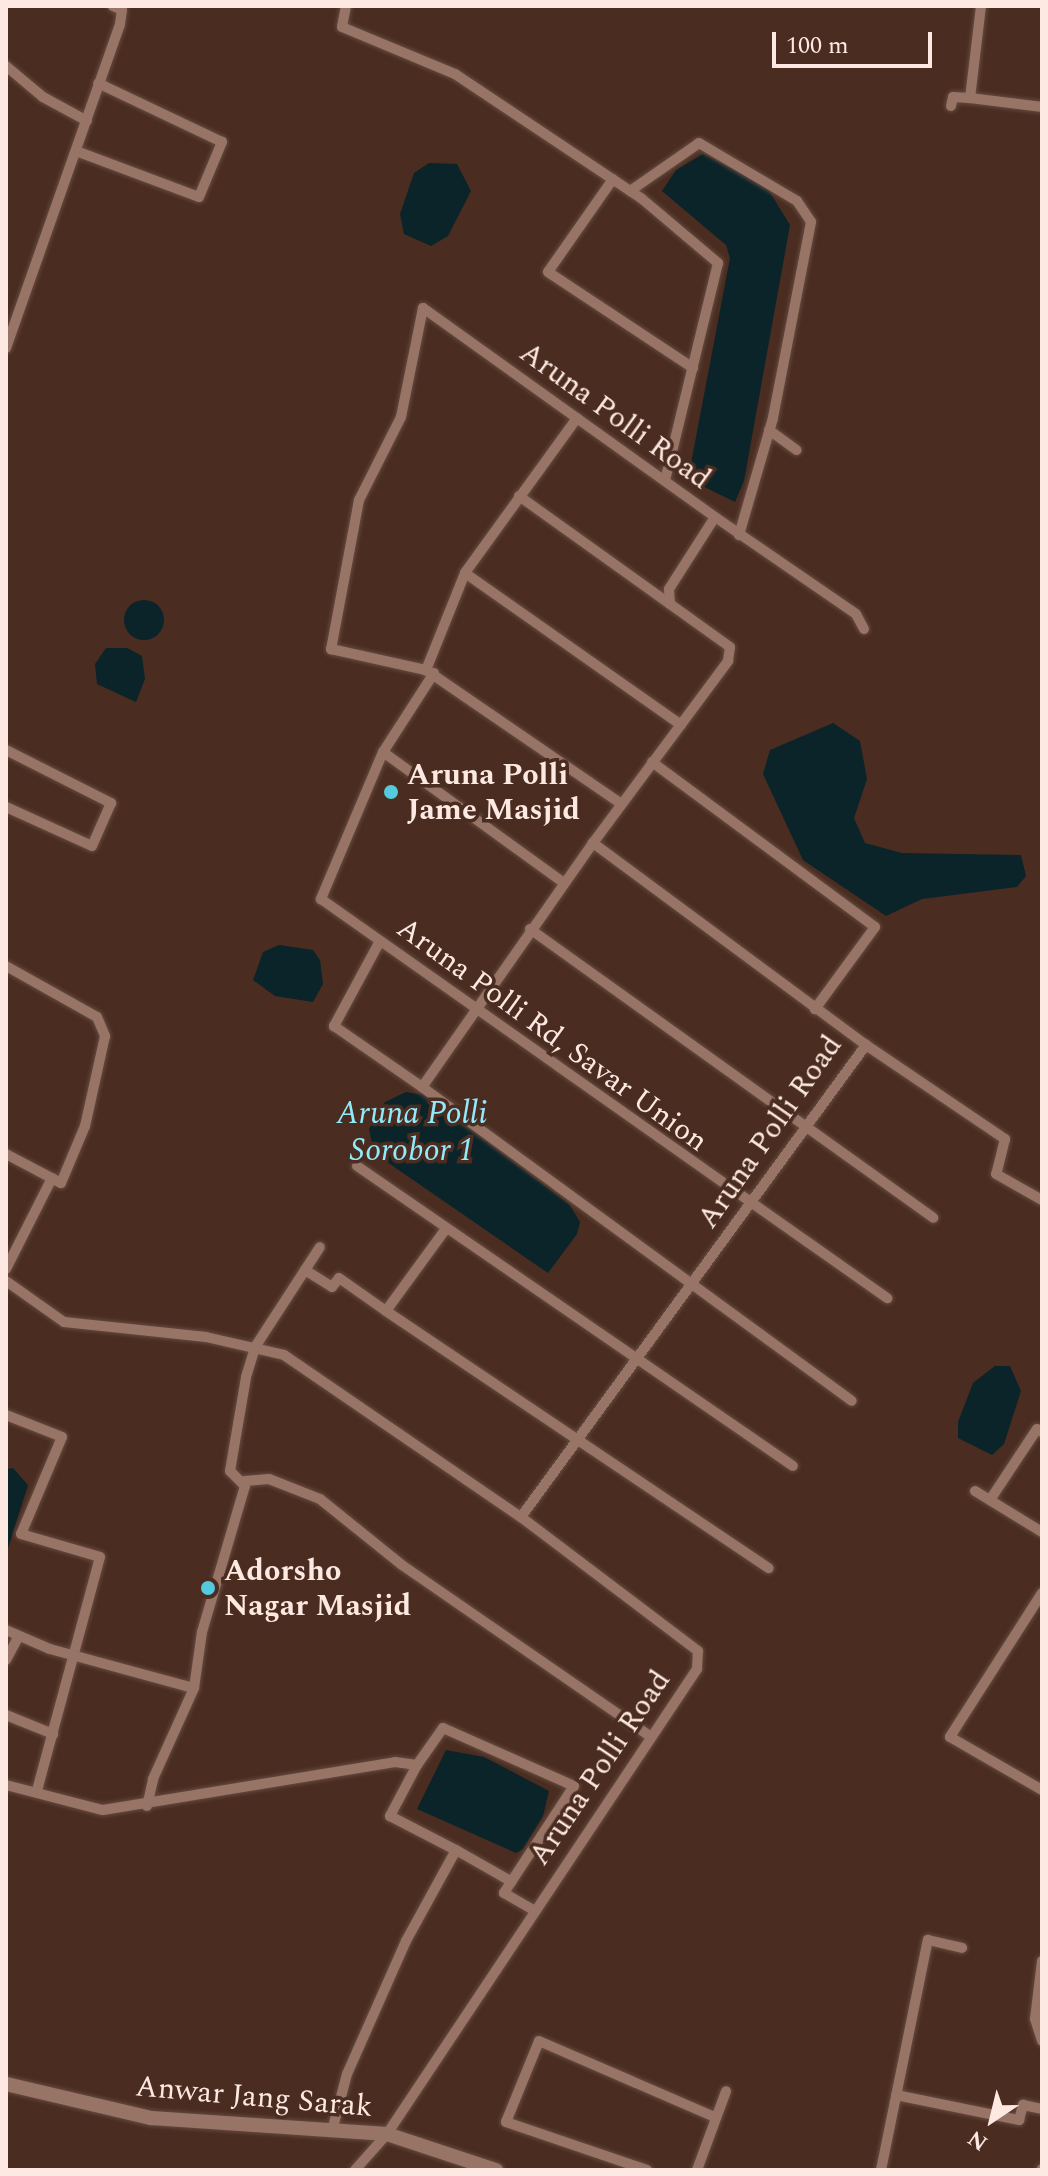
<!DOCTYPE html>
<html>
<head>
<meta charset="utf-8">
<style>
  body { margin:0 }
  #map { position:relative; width:1048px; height:2176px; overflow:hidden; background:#4a2c20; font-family:Spectral,serif }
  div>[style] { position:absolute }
  .water>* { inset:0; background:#0a2429 }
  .round { border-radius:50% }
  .roads { filter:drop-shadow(0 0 2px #654b40) drop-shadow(0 0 2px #654b40) }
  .minor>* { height:10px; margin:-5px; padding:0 5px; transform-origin:5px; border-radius:5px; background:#977466 }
  .secondary>* { height:14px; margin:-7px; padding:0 7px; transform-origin:7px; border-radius:7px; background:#977466 }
  .dots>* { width:22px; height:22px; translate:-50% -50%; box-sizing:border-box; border:4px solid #4a2c20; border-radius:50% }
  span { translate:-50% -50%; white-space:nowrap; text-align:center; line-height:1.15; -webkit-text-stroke:7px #4a2c20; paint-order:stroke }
  .street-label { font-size:30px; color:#fde9e1 }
  .poi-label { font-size:30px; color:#fde9e1; font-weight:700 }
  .left { translate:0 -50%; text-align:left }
  .water-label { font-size:32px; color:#91ebfd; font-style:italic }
  .frame { position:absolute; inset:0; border:8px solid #fde9e1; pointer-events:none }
  .north { position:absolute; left:952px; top:2080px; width:80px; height:80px; -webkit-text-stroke:6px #4a2c20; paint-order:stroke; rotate:215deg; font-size:22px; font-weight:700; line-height:32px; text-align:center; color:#fde9e1 }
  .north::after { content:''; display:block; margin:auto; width:28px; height:36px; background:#fde9e1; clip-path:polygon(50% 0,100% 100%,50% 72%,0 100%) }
  .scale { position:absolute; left:772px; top:32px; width:160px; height:36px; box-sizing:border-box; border:4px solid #fde9e1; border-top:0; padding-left:10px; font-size:24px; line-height:28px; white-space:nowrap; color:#fde9e1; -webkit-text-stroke:6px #4a2c20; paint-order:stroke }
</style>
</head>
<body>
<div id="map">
  <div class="water">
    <div style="clip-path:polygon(703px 154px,766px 186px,790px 225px,744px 481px,735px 502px,688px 479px,730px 258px,726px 245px,662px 191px,676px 170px)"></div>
    <div style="clip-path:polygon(429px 163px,457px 164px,471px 191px,448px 236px,431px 246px,404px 234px,400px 214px,414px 173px)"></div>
    <div class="round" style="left:124px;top:600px;width:40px;height:40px"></div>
    <div style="clip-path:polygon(106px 648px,127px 648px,142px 656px,145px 679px,136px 702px,97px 684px,95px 664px)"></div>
    <div style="clip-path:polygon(833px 723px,860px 741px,867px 779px,854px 818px,865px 843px,902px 853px,1021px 855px,1026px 876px,1017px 887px,922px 899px,886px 916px,803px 860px,763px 774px,770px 750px)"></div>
    <div style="clip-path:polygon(279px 945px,313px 950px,320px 960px,323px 984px,313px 1002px,275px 996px,253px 980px,263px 952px)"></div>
    <div style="clip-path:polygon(406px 1092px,424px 1095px,569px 1204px,580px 1222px,577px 1234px,548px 1273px,374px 1153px,369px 1129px,385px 1102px)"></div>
    <div style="clip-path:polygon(995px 1366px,1010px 1366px,1021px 1391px,1004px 1444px,992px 1455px,958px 1438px,958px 1422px,973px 1383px)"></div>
    <div style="clip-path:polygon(13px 1468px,28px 1485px,6px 1555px,6px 1469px)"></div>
    <div style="clip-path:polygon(446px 1750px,484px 1757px,549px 1791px,543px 1816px,523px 1849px,516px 1853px,417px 1809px)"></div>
  </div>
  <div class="roads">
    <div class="minor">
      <div style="left:346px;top:6px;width:21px;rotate:101deg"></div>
      <div style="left:342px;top:27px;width:122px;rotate:22.6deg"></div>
      <div style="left:455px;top:74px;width:224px;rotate:33.7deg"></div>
      <div style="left:641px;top:198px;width:101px;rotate:40.2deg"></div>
      <div style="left:718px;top:263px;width:224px;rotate:103.7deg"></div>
      <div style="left:981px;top:6px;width:93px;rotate:96.8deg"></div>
      <div style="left:970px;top:98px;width:73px;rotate:7.1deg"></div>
      <div style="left:6px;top:66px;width:48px;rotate:40deg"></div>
      <div style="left:43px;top:97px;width:50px;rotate:28.6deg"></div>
      <div style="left:951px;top:106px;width:9px;rotate:-77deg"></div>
      <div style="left:953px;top:97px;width:17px;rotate:3deg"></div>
      <div style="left:76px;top:151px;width:131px;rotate:20.5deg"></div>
      <div style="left:199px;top:197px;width:60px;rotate:-67.3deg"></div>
      <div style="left:222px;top:142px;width:137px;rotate:-154.6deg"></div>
      <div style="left:613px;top:179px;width:113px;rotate:125deg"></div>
      <div style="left:548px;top:272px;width:174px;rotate:33.5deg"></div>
      <div style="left:630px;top:191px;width:84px;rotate:-34.8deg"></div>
      <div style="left:699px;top:143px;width:114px;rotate:30.6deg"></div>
      <div style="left:797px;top:201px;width:25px;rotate:56deg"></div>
      <div style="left:811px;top:222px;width:200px;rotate:101deg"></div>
      <div style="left:773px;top:418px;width:122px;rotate:106.2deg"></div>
      <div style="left:6px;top:348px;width:343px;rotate:-70.6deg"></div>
      <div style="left:120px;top:24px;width:14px;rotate:-82deg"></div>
      <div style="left:122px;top:10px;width:10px;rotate:-156deg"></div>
      <div style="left:577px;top:418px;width:191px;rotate:125.9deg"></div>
      <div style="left:465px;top:573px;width:105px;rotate:111.9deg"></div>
      <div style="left:426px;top:670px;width:235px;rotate:34.4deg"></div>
      <div style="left:769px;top:430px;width:34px;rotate:36deg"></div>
      <div style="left:519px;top:496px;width:186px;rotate:35.6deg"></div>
      <div style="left:715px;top:517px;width:171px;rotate:34.5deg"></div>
      <div style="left:856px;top:614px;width:17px;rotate:62deg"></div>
      <div style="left:465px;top:573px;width:264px;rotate:35.1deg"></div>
      <div style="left:434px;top:673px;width:94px;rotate:122.8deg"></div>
      <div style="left:383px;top:752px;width:223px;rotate:35.9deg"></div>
      <div style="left:6px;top:750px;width:118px;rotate:26.8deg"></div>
      <div style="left:111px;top:803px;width:47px;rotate:113.8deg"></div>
      <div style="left:92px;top:846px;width:94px;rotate:-155.6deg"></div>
      <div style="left:383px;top:752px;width:160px;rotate:112.9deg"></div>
      <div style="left:321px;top:899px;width:693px;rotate:35.18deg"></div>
      <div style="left:652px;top:762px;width:277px;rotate:36.5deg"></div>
      <div style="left:875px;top:927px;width:102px;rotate:126.2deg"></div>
      <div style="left:593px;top:843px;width:298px;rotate:125deg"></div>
      <div style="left:422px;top:1087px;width:532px;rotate:36.14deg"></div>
      <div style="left:530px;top:929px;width:496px;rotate:35.6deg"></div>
      <div style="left:380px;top:941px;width:97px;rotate:118.4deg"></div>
      <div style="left:334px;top:1026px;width:107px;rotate:34.7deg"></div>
      <div style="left:6px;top:966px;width:104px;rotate:29.3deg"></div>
      <div style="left:97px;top:1017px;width:21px;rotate:67deg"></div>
      <div style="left:105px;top:1036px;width:92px;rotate:102.5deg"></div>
      <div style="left:85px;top:1126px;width:62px;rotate:112.8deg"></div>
      <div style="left:61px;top:1183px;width:62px;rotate:-152.2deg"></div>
      <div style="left:866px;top:1045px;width:168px;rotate:34.1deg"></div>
      <div style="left:1005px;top:1139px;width:36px;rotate:104deg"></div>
      <div style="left:996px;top:1174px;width:53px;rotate:29.5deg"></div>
      <div style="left:357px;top:1166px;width:529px;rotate:34.53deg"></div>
      <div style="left:445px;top:1230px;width:100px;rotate:126.1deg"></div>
      <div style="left:386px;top:1311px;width:461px;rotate:33.9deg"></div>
      <div style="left:6px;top:1269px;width:102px;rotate:-63.2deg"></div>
      <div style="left:305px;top:1270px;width:32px;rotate:32deg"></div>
      <div style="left:332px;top:1287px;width:11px;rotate:-52deg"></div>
      <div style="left:339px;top:1278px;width:57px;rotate:35.1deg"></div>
      <div style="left:6px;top:1281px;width:71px;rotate:35.3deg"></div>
      <div style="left:64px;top:1322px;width:143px;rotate:6deg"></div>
      <div style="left:206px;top:1337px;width:80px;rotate:13deg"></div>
      <div style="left:284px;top:1355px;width:287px;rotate:34.4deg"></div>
      <div style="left:6px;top:1415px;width:60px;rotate:21.4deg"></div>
      <div style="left:62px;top:1437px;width:105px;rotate:112.9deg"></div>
      <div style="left:21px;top:1534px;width:82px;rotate:16.2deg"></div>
      <div style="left:100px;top:1557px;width:242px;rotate:105.1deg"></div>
      <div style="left:245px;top:1481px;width:24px;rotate:-5deg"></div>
      <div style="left:269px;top:1479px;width:55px;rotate:21.4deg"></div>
      <div style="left:320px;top:1499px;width:105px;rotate:38.8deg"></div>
      <div style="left:402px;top:1565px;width:299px;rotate:34.6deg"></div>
      <div style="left:975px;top:1491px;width:79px;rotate:31.5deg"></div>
      <div style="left:990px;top:1500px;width:85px;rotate:-56.5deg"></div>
      <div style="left:1037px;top:1429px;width:6px;rotate:31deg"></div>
      <div style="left:1042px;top:1593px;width:171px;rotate:122.6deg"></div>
      <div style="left:950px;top:1737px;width:106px;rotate:29.9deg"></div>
      <div style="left:6px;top:1630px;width:48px;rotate:23.4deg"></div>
      <div style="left:50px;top:1649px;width:149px;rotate:15.2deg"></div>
      <div style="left:194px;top:1688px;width:57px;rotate:-81.9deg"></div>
      <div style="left:202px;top:1632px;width:152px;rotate:-73.6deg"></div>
      <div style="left:245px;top:1486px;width:21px;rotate:-135deg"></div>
      <div style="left:230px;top:1471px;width:95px;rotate:-80.3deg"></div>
      <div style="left:246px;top:1377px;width:31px;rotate:-73deg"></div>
      <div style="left:255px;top:1347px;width:119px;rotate:-57deg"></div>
      <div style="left:6px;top:1660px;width:26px;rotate:-62deg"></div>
      <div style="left:6px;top:1715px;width:51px;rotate:22deg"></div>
      <div style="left:417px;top:1765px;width:45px;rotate:-54.9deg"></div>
      <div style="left:443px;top:1728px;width:143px;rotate:23.9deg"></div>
      <div style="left:574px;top:1786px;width:128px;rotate:123.2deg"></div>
      <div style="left:504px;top:1893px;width:34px;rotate:30deg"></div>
      <div style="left:6px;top:1785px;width:100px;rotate:14.5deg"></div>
      <div style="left:103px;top:1810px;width:296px;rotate:-9.3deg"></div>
      <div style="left:395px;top:1762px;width:22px;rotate:8deg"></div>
      <div style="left:417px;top:1765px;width:58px;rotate:117.9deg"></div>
      <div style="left:390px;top:1816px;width:74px;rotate:27.3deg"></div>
      <div style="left:456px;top:1850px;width:104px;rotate:118.8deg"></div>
      <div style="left:406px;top:1941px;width:145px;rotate:113.9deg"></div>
      <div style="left:347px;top:2074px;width:55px;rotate:104.8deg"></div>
      <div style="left:147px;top:1806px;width:28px;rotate:-77deg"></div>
      <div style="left:153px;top:1779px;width:100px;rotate:-65.7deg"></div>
      <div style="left:456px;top:1850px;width:64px;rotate:29.7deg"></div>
      <div style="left:1042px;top:1961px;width:58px;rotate:96.9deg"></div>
      <div style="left:1035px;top:2019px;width:23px;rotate:72deg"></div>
      <div style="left:896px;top:2095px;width:126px;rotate:11.5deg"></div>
      <div style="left:1019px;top:2120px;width:16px;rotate:-75deg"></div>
      <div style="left:1023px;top:2105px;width:19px;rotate:12deg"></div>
      <div style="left:355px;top:2170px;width:48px;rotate:-48.4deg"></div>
      <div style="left:387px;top:2134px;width:559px;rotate:-56.31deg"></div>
      <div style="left:697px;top:1669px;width:18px;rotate:-87deg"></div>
      <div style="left:698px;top:1651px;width:222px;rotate:-142.9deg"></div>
      <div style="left:521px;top:1517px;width:585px;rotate:-53.84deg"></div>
      <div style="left:866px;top:1045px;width:340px;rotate:-143.5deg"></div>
      <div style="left:593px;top:843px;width:227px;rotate:-53.4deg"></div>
      <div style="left:728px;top:661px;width:14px;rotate:-82deg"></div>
      <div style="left:730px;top:647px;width:74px;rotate:-144.4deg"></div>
      <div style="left:670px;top:604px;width:15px;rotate:-94deg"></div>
      <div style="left:669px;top:589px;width:85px;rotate:-57.4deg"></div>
      <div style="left:715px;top:517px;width:359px;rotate:-144.4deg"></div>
      <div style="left:423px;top:308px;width:111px;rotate:101.4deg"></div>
      <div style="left:401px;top:417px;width:93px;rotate:116.8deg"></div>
      <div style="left:359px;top:500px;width:152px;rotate:100.6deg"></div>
      <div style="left:331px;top:649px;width:97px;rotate:12.5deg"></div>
      <div style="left:647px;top:2170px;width:149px;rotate:-161.2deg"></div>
      <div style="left:506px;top:2122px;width:87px;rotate:-67.8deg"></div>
      <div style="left:539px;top:2041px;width:192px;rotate:23.4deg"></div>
      <div style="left:697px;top:2170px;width:84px;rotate:-69.8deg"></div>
      <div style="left:881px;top:2170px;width:235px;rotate:-78.5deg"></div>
      <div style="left:928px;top:1940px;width:35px;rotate:13deg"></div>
      <div style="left:1042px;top:2170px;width:1px;rotate:-90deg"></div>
    </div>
    <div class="secondary">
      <div style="left:6px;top:2084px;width:149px;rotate:13.2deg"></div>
      <div style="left:151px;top:2118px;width:237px;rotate:3.9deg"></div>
      <div style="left:387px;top:2134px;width:115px;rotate:18.3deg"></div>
    </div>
  </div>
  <div class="dots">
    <div style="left:391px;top:792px;background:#54cadd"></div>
    <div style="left:208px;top:1588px;background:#54cadd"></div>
  </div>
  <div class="street-label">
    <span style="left:615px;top:416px;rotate:36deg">Aruna Polli Road</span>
    <span style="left:552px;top:1035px;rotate:36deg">Aruna Polli Rd, Savar Union</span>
    <span style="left:770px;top:1132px;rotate:-55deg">Aruna Polli Road</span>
    <span style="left:600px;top:1768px;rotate:-56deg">Aruna Polli Road</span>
    <span style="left:254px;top:2097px;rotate:5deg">Anwar Jang Sarak</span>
  </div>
  <div class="poi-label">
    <span class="left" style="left:407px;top:792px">Aruna Polli<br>Jame Masjid</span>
    <span class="left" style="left:224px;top:1588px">Adorsho<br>Nagar Masjid</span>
  </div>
  <div class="water-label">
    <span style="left:412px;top:1133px">Aruna Polli<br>Sorobor 1</span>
  </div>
  <div class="frame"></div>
  <div class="north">N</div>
  <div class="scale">100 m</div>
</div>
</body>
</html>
